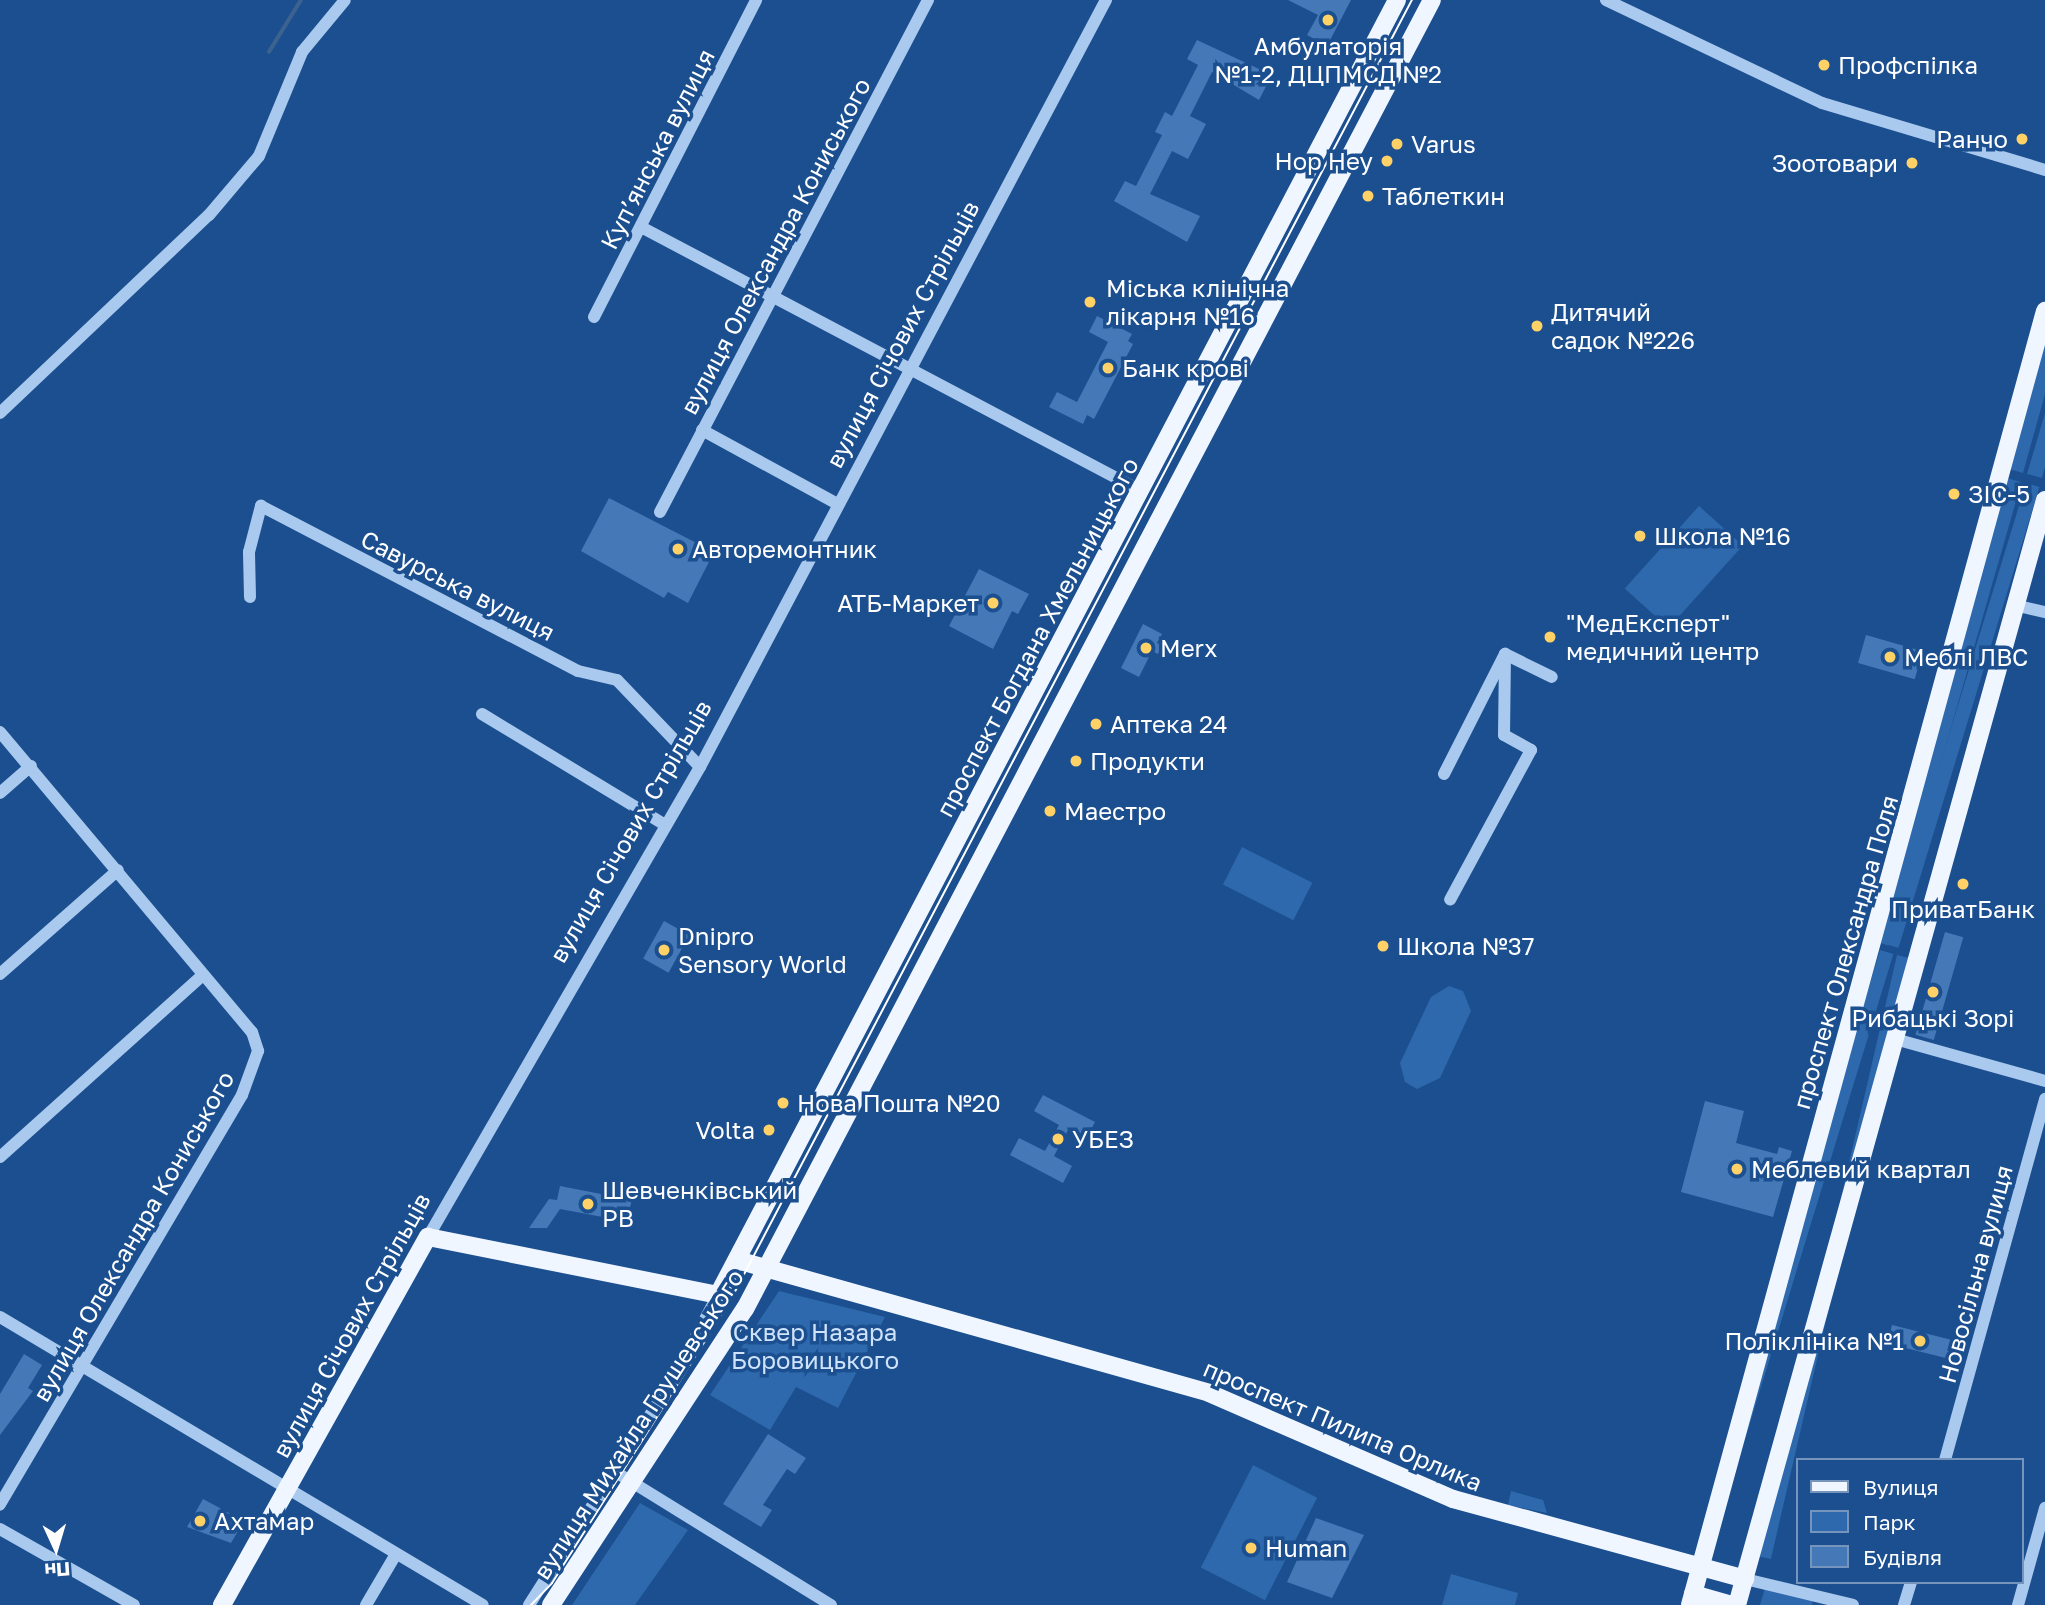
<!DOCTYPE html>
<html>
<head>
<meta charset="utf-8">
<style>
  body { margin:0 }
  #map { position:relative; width:2045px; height:1605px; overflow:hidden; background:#1b4f8f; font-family:"Golos Text",sans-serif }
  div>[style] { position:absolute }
  .green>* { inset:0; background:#2e69ad; transform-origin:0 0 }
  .stream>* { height:3.5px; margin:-1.75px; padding:0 1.75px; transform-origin:1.75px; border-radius:1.75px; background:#3c6290 }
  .building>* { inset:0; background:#4478b7; transform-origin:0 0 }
  .minor>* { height:12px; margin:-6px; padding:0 6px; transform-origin:6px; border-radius:6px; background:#a9c9ee }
  .major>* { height:18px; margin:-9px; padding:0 9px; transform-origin:9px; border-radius:9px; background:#f0f6ff }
  .tram>* { height:2px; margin:-1px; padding:0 1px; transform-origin:1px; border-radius:1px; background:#fff }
  .dots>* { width:19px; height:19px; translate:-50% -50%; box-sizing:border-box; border:4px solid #1b4f8f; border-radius:50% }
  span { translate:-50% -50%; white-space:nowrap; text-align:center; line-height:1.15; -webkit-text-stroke:7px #1b4f8f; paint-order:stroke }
  .poi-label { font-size:24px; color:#fff }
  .left { translate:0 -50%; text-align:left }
  .right { translate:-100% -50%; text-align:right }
  .street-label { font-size:24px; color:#fff }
  .park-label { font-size:24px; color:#cfe3fa }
  .legend { position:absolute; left:1796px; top:1458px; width:228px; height:126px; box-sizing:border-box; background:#1b4f8f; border:2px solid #7695bc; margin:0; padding:9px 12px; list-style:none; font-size:21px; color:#fff }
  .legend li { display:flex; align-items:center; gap:14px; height:35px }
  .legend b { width:35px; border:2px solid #7695bc }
  .north { position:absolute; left:21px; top:1514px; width:70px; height:70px; -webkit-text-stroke:5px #1b4f8f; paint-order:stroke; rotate:176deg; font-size:19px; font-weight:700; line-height:28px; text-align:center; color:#fff }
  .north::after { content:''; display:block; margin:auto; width:24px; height:32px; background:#fff; clip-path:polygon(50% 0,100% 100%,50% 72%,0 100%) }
</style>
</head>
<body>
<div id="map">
  <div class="green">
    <div style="clip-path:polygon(2045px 340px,2045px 394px,2023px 473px,2009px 469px)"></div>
    <div style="clip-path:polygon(2045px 413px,2045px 467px,2042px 478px,2027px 474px)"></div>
    <div style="left:2007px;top:478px;width:15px;height:482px;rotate:16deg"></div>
    <div style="left:2026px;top:483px;width:14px;height:482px;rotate:17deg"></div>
    <div style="left:1699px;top:506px;width:59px;height:111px;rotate:42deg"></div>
    <div style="left:1242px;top:847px;width:79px;height:42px;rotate:27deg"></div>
    <div style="left:1880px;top:950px;width:14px;height:617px;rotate:17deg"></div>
    <div style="left:1897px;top:955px;width:13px;height:617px;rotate:13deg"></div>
    <div style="clip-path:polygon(1449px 986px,1463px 991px,1471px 1011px,1440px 1078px,1417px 1089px,1405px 1082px,1400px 1063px,1431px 997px)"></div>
    <div style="clip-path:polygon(779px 1291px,885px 1317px,838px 1408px,796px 1387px,770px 1430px,710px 1395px)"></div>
    <div style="left:1253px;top:1465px;width:72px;height:115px;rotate:27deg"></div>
    <div style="clip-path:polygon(1511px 1491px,1543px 1500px,1547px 1513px,1508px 1505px)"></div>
    <div style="clip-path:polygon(640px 1503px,688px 1530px,635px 1605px,572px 1605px)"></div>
    <div style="clip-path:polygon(1451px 1574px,1518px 1593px,1515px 1605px,1442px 1605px)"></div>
    <div style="clip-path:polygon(1765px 1588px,1813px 1599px,1812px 1605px,1760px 1605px)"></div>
  </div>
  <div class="stream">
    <div style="left:269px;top:52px;width:61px;rotate:-58.4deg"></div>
  </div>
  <div class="building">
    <div style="clip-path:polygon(1288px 0,1351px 0,1327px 46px,1307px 35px,1318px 15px)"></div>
    <div style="clip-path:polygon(1197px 40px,1272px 75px,1259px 100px,1212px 72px,1190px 116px,1206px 124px,1188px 159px,1172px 151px,1150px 194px,1200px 216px,1187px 242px,1114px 201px,1125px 181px,1136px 186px,1162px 135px,1155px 132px,1165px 112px,1172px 116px,1198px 65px,1187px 59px)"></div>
    <div style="clip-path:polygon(1097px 316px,1132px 334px,1128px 341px,1133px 344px,1094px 419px,1087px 415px,1083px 424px,1049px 407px,1057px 392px,1077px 402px,1108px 342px,1089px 332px)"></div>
    <div style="clip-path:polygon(609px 498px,714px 552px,688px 603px,668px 592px,664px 598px,581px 551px)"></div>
    <div style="clip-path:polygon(979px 569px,1029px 594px,1018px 614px,1012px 611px,993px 649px,949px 626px)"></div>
    <div style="clip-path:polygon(1143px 624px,1162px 634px,1157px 643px,1162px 645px,1158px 654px,1152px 651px,1139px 677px,1121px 668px)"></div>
    <div style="left:1866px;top:635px;width:59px;height:29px;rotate:16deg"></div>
    <div style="left:664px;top:921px;width:29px;height:43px;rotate:29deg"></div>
    <div style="left:1945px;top:932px;width:19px;height:107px;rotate:16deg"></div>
    <div style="clip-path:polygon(1043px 1095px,1095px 1122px,1086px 1139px,1068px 1130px,1054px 1156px,1072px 1166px,1063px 1183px,1010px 1155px,1019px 1138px,1045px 1151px,1059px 1125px,1034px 1111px)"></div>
    <div style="clip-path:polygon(1705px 1101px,1744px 1111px,1736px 1143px,1777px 1154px,1779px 1147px,1792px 1151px,1773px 1217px,1681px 1192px)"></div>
    <div style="clip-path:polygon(560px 1186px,632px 1200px,629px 1211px,624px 1221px,560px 1209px,547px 1228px,529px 1228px,549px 1199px,557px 1200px)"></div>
    <div style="left:1892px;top:1325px;width:62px;height:19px;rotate:14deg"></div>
    <div style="clip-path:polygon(24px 1354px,42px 1365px,28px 1388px,33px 1391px,0 1435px,0 1394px)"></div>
    <div style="clip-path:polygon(768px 1434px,806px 1458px,795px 1474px,787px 1469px,763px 1505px,772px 1510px,761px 1527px,723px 1504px)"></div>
    <div style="clip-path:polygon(203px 1499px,244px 1521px,231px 1543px,187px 1527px)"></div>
    <div style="clip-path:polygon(1316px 1518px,1364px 1535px,1332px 1598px,1287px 1582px)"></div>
  </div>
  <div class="minor">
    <div style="left:1606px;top:0;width:239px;rotate:25.5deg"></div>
    <div style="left:1822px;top:103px;width:233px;rotate:16.7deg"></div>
    <div style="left:641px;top:227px;width:565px;rotate:27.83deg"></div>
    <div style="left:594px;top:317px;width:356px;rotate:-62.9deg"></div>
    <div style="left:0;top:413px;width:288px;rotate:-43.5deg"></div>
    <div style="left:209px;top:215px;width:77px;rotate:-49.7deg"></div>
    <div style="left:259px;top:156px;width:113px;rotate:-67.5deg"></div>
    <div style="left:302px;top:52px;width:67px;rotate:-50.4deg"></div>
    <div style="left:702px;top:430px;width:155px;rotate:28.6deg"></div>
    <div style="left:660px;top:512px;width:578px;rotate:-62.37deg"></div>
    <div style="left:250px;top:597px;width:45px;rotate:-91.3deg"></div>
    <div style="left:249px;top:552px;width:48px;rotate:-75.4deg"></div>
    <div style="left:261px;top:506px;width:357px;rotate:27.5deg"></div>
    <div style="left:578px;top:671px;width:40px;rotate:13deg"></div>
    <div style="left:617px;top:680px;width:120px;rotate:46.3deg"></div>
    <div style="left:2014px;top:605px;width:32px;rotate:13deg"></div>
    <div style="left:1505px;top:654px;width:52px;rotate:26.1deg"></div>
    <div style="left:482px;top:714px;width:214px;rotate:31.2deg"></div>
    <div style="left:0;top:732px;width:392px;rotate:50deg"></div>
    <div style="left:252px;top:1032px;width:20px;rotate:72deg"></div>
    <div style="left:258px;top:1051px;width:47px;rotate:110deg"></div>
    <div style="left:242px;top:1095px;width:476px;rotate:120.6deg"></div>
    <div style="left:1444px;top:774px;width:135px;rotate:-63.1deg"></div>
    <div style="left:1505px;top:654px;width:81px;rotate:90.7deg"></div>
    <div style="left:1504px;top:735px;width:31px;rotate:29deg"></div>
    <div style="left:1531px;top:750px;width:170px;rotate:118.4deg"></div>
    <div style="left:0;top:793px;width:41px;rotate:-41.1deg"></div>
    <div style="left:0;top:974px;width:157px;rotate:-41.4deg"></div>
    <div style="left:1895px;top:1039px;width:156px;rotate:15.6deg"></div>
    <div style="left:0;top:1157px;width:271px;rotate:-41.9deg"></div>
    <div style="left:428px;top:1237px;width:543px;rotate:-59.94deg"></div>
    <div style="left:700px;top:767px;width:868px;rotate:-62.11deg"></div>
    <div style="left:0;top:1317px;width:562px;rotate:30.81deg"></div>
    <div style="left:1945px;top:1460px;width:375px;rotate:-74.5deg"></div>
    <div style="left:614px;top:1471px;width:255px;rotate:31.7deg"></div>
    <div style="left:0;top:1529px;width:154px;rotate:29.6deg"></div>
    <div style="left:1745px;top:1579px;width:111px;rotate:13.5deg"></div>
    <div style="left:366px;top:1605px;width:59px;rotate:-59.5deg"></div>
    <div style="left:529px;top:1605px;width:270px;rotate:-57.5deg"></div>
    <div style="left:674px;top:1377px;width:93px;rotate:-61.8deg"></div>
    <div style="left:1904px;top:1605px;width:24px;rotate:-73deg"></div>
    <div style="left:2018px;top:1605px;width:101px;rotate:-74.4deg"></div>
  </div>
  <div class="major">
    <div style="left:737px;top:1260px;width:490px;rotate:15.7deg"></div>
    <div style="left:1209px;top:1393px;width:266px;rotate:23.5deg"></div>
    <div style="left:1453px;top:1499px;width:303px;rotate:15.3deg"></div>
    <div style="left:1693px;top:1594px;width:41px;rotate:15.8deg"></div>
    <div style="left:222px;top:1605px;width:422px;rotate:-60.8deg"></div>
    <div style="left:428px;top:1237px;width:296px;rotate:11.3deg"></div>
    <div style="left:718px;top:1295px;width:1462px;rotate:-62.33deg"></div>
    <div style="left:551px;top:1605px;width:354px;rotate:-56.8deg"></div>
    <div style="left:745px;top:1309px;width:1478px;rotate:-62.31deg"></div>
    <div style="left:1690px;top:1605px;width:1342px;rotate:-74.66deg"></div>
    <div style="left:1737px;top:1605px;width:1147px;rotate:-74.43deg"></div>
  </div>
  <div class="tram">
    <div style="left:531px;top:1605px;width:30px;rotate:-46deg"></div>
    <div style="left:552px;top:1583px;width:333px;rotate:-57.7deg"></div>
    <div style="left:730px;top:1301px;width:1469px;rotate:-62.34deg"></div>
  </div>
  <div class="dots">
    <div style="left:1328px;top:20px;background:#ffd166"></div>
    <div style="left:1824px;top:65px;background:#ffd166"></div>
    <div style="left:2022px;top:139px;background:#ffd166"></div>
    <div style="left:1397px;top:144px;background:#ffd166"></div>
    <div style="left:1387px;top:161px;background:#ffd166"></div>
    <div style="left:1912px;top:163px;background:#ffd166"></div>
    <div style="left:1368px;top:196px;background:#ffd166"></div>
    <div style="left:1090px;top:302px;background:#ffd166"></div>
    <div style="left:1537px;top:326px;background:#ffd166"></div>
    <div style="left:1108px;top:368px;background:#ffd166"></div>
    <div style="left:1954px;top:494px;background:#ffd166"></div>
    <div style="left:1640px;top:536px;background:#ffd166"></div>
    <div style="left:678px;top:549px;background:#ffd166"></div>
    <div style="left:993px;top:603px;background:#ffd166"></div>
    <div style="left:1550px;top:637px;background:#ffd166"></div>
    <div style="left:1146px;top:648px;background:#ffd166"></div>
    <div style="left:1890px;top:657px;background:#ffd166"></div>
    <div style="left:1096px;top:724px;background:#ffd166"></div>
    <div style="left:1076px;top:761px;background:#ffd166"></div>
    <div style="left:1050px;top:811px;background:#ffd166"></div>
    <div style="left:1963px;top:884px;background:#ffd166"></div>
    <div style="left:1383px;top:946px;background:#ffd166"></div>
    <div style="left:664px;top:950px;background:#ffd166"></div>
    <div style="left:1933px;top:992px;background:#ffd166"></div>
    <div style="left:783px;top:1103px;background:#ffd166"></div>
    <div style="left:769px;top:1130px;background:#ffd166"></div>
    <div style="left:1058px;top:1139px;background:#ffd166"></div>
    <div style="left:1737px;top:1169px;background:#ffd166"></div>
    <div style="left:588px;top:1204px;background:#ffd166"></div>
    <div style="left:1920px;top:1341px;background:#ffd166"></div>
    <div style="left:200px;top:1521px;background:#ffd166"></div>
    <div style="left:1251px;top:1548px;background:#ffd166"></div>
  </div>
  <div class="poi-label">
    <span style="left:1328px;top:60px">Амбулаторія<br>№1-2, ДЦПМСД №2</span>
    <span class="left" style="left:1838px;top:65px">Профспілка</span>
    <span class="right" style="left:2008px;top:139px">Ранчо</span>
    <span class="left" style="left:1411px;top:144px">Varus</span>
    <span class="right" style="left:1373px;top:161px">Hop Hey</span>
    <span class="right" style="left:1898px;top:163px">Зоотовари</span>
    <span class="left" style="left:1382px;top:196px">Таблеткин</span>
    <span class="left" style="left:1106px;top:302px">Міська клінічна<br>лікарня №16</span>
    <span class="left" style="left:1551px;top:326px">Дитячий<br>садок №226</span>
    <span class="left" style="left:1122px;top:368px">Банк крові</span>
    <span class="left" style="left:1968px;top:494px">ЗІС-5</span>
    <span class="left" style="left:1654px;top:536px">Школа №16</span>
    <span class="left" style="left:692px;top:549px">Авторемонтник</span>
    <span class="right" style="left:979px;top:603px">АТБ-Маркет</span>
    <span class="left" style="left:1566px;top:637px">"МедЕксперт"<br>медичний центр</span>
    <span class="left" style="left:1160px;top:648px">Merx</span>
    <span class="left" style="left:1904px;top:657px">Меблі ЛВС</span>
    <span class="left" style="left:1110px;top:724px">Аптека 24</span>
    <span class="left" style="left:1090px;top:761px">Продукти</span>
    <span class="left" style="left:1064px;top:811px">Маестро</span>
    <span style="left:1963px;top:909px">ПриватБанк</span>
    <span class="left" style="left:678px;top:950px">Dnipro<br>Sensory World</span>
    <span class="left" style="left:1397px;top:946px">Школа №37</span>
    <span style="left:1933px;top:1018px">Рибацькі Зорі</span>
    <span class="left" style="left:797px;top:1103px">Нова Пошта №20</span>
    <span class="right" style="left:755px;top:1130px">Volta</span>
    <span class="left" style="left:1072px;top:1139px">УБЕЗ</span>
    <span class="left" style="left:1751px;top:1169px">Меблевий квартал</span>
    <span class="left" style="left:602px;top:1204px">Шевченківський<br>РВ</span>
    <span class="right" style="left:1904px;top:1341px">Поліклініка №1</span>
    <span class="left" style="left:214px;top:1521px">Ахтамар</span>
    <span class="left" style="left:1265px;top:1548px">Human</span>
  </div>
  <div class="street-label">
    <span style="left:657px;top:149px;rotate:-63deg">Купʼянська вулиця</span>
    <span style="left:775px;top:246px;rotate:-62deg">вулиця Олександра Кониського</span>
    <span style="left:902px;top:334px;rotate:-62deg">вулиця Січових Стрільців</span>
    <span style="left:458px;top:585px;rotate:27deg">Савурська вулиця</span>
    <span style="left:1037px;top:637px;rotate:-62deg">проспект Богдана Хмельницького</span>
    <span style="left:630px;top:831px;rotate:-60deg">вулиця Січових Стрільців</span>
    <span style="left:1845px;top:952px;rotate:-74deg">проспект Олександра Поля</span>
    <span style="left:133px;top:1236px;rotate:-60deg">вулиця Олександра Кониського</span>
    <span style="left:1975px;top:1274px;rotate:-75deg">Новосільна вулиця</span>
    <span style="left:351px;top:1325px;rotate:-61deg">вулиця Січових Стрільців</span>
    <span style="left:638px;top:1424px;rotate:-57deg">вулиця Михайла Грушевського</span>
    <span style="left:1343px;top:1425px;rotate:23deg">проспект Пилипа Орлика</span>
  </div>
  <div class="park-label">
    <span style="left:815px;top:1346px">Сквер Назара<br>Боровицького</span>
  </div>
  <ul class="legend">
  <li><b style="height:9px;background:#f0f6ff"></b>Вулиця</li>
  <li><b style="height:19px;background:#2e69ad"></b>Парк</li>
  <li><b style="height:19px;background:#4478b7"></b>Будівля</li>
  </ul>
  <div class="north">Пн</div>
</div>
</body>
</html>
